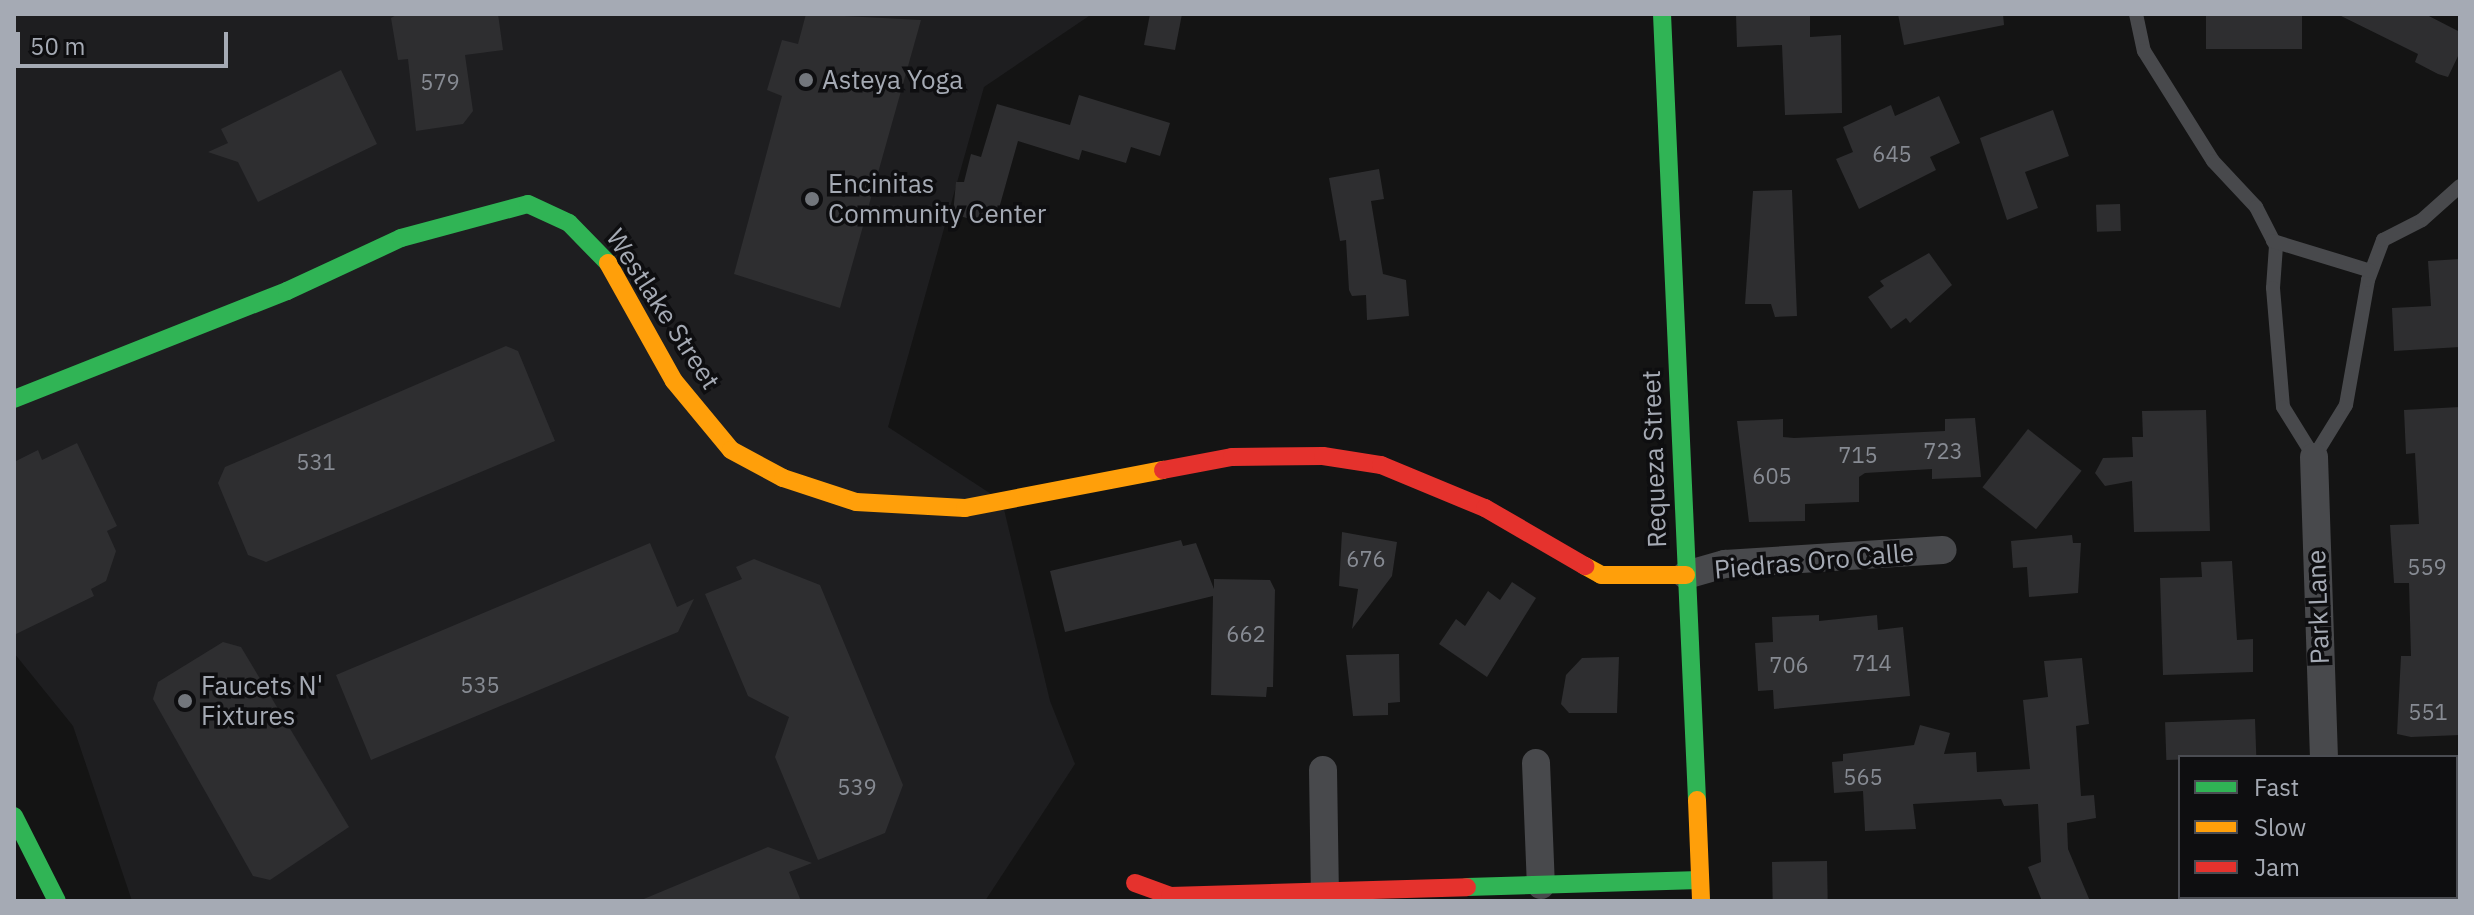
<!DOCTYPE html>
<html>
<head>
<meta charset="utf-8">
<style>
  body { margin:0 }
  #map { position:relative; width:2474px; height:915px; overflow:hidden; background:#141414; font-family:"IBM Plex Sans",sans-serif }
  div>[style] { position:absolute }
  .built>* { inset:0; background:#1e1e20 }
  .building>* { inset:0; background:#2e2e30; transform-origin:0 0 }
  .lane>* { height:14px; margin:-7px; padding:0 7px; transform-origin:7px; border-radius:7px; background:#48494c }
  .street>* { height:28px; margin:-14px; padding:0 14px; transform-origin:14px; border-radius:14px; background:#48494c }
  .fast>* { height:18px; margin:-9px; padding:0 9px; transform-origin:9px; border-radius:9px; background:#30b455 }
  .slow>* { height:18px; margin:-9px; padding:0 9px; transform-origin:9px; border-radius:9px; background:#ff9f0a }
  .jam>* { height:18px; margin:-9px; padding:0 9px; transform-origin:9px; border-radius:9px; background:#e5322d }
  .dots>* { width:22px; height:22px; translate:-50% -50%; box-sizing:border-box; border:4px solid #0e0e10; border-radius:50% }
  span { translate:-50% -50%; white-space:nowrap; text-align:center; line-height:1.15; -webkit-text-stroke:7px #0e0e10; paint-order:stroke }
  .number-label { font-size:22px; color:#878b93 }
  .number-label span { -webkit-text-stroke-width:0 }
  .poi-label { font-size:26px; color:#a5aab4 }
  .left { translate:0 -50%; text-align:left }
  .street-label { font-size:26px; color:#a5aab4 }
  .frame { position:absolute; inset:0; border:16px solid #a5aab4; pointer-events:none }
  .legend { position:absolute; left:2178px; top:755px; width:280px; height:144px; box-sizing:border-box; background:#0e0e10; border:2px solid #4a4c52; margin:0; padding:10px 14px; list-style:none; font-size:24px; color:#a5aab4 }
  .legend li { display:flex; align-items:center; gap:16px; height:40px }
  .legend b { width:40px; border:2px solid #4a4c52 }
  .scale { position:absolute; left:16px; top:32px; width:212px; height:36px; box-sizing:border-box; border:4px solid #a5aab4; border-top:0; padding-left:10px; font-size:24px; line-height:28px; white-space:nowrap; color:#a5aab4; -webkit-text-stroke:6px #0e0e10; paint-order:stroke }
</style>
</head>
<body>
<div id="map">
  <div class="built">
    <div style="clip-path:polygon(14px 14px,1092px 14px,984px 87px,888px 427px,1002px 501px,1050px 701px,1075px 764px,985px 901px,132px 901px,73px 726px,14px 653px)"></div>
  </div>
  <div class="building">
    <div style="clip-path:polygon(398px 14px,498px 14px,503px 50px,465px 55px,473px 111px,463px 124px,416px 131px,408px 59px,398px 60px,391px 18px)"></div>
    <div style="clip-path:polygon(806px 14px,921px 20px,840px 308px,734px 274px,782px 96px,767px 90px,782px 40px,798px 44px)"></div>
    <div style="clip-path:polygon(1150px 14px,1182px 14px,1175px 50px,1144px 45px)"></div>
    <div style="clip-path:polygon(1736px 14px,1810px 14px,1810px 37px,1841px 35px,1842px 113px,1785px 115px,1782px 45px,1737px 47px)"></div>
    <div style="clip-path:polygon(1898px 14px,2003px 14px,2004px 25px,1904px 45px)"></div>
    <div style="left:2206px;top:14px;width:96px;height:35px"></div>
    <div style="clip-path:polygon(2337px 14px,2425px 14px,2460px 32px,2460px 52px,2448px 77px,2438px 74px,2415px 62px,2418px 54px)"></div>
    <div style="clip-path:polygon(341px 70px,377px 144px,258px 202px,238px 162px,208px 152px,228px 143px,221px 129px)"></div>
    <div style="clip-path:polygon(1079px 95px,1170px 123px,1160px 156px,1131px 147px,1126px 163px,1082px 150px,1079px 160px,1018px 141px,994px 226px,953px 214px,956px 182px,964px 182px,971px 154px,981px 157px,997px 104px,1070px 125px)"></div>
    <div style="clip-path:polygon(1939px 96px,1960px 143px,1930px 157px,1936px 170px,1859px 209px,1836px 159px,1853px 152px,1843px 127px,1891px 105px,1895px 116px)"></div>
    <div style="clip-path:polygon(2053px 110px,2069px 156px,2025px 172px,2038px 208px,2007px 220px,1980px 138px)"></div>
    <div style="clip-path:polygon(1379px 169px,1384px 199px,1371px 201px,1383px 274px,1406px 280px,1409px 316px,1367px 320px,1366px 295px,1352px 296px,1349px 290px,1346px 240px,1340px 241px,1329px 178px)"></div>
    <div style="clip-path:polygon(1792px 190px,1797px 316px,1775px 317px,1771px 304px,1745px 304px,1753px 191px)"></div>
    <div style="left:2120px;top:204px;width:27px;height:24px;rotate:88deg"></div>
    <div style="clip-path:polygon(1929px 253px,1952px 285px,1910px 323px,1906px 318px,1891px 329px,1868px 297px,1884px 286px,1880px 281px)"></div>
    <div style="clip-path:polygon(2460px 259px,2460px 347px,2394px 351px,2392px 308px,2431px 306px,2428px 261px)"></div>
    <div style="clip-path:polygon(506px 346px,518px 351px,555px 441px,266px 562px,248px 555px,218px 483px,225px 467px)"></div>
    <div style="clip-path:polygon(2460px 407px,2460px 735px,2411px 737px,2397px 734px,2401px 656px,2411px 656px,2409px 583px,2394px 583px,2390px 525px,2419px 524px,2415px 453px,2406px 454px,2404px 410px)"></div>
    <div style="clip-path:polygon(2206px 410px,2210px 531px,2134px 532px,2132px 481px,2105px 486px,2095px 473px,2103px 458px,2133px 457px,2132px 437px,2143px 437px,2142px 411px)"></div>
    <div style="clip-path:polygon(1975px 418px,1981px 477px,1932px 479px,1932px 469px,1865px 473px,1859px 477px,1859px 502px,1805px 504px,1805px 521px,1749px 522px,1737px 421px,1783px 419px,1783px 437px,1794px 438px,1945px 431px,1945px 419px)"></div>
    <div style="left:2028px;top:429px;width:68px;height:74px;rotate:38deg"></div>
    <div style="clip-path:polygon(77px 443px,117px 526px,107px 531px,116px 551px,106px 581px,91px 589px,94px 596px,14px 635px,14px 462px,38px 450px,42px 460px)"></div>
    <div style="clip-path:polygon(1342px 532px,1397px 542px,1392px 576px,1352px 629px,1358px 589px,1339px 586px)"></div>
    <div style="clip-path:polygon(2072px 535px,2073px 543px,2081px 543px,2078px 593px,2029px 597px,2027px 567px,2013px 568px,2011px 541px)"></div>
    <div style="clip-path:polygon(1181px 540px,1183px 546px,1196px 543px,1214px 589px,1214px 579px,1270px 580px,1275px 590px,1273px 687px,1267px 687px,1266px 697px,1211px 695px,1213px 596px,1065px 632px,1050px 571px)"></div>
    <div style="clip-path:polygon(650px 543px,677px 607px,694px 599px,678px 632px,371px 760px,336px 675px)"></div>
    <div style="clip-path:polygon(754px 559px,820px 585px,903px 785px,885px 833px,818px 860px,775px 757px,789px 717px,748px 696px,705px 594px,742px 579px,736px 567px)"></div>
    <div style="clip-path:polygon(2232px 561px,2237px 640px,2253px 639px,2253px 672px,2163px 675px,2160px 578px,2202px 577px,2201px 562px)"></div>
    <div style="clip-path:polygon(1512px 582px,1536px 598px,1487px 677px,1439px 644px,1456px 619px,1465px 626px,1488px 591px,1500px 600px)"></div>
    <div style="clip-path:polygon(1819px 615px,1819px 621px,1877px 615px,1878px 630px,1903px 627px,1910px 696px,1774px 709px,1773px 690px,1758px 691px,1755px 643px,1773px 642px,1772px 617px)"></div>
    <div style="clip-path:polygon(223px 642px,241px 647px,349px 827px,270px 880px,253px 876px,153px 699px,158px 682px)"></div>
    <div style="clip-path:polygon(1399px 654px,1400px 702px,1388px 703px,1388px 715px,1353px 716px,1346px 655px)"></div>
    <div style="clip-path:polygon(1619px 657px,1617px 713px,1569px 713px,1561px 704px,1566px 675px,1582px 658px)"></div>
    <div style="clip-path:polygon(2082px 658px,2089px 724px,2076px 726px,2081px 796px,2094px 795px,2096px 818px,2067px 823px,2068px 849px,2090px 901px,2042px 901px,2028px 867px,2041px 862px,2038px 804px,2004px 806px,2001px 799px,1913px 804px,1916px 829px,1865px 831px,1863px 791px,1834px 793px,1832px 762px,1843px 761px,1843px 754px,1914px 745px,1920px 725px,1950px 733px,1944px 754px,1976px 752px,1977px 772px,2030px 769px,2023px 700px,2048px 697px,2044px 661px)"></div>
    <div style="left:2255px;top:719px;width:38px;height:90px;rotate:88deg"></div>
    <div style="clip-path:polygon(768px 847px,812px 863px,789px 872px,801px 901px,639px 901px)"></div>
    <div style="left:1827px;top:861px;width:40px;height:55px;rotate:89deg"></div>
  </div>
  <div class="lane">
    <div style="left:2136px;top:14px;width:38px;rotate:78deg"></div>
    <div style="left:2144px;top:51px;width:130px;rotate:57.9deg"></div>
    <div style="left:2213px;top:161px;width:63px;rotate:46.9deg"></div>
    <div style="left:2256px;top:207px;width:44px;rotate:62.9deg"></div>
    <div style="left:2276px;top:246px;width:42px;rotate:94.1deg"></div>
    <div style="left:2273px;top:288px;width:119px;rotate:85.2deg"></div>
    <div style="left:2283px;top:407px;width:59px;rotate:58.2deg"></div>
    <div style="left:2314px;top:457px;width:61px;rotate:-58.4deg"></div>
    <div style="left:2346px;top:405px;width:127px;rotate:-80deg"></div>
    <div style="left:2368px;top:280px;width:43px;rotate:-69.4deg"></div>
    <div style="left:2383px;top:240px;width:44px;rotate:-27.1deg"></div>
    <div style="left:2422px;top:220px;width:51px;rotate:-41.8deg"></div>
    <div style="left:2273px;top:241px;width:102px;rotate:17deg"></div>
  </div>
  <div class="street">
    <div style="left:2314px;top:457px;width:300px;rotate:88.1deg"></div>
    <div style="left:1686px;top:575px;width:41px;rotate:-15.8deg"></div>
    <div style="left:1725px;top:564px;width:218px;rotate:-3.7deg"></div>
    <div style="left:1536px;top:763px;width:122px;rotate:87.7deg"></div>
    <div style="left:1323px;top:770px;width:123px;rotate:89.1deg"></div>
    <div style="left:2360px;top:897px;width:4px;rotate:76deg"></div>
  </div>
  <div class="fast">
    <div style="left:1662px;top:14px;width:787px;rotate:87.45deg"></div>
    <div style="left:14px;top:399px;width:294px;rotate:-21.6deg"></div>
    <div style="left:287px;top:291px;width:126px;rotate:-24.9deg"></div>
    <div style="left:401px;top:238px;width:131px;rotate:-15deg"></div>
    <div style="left:528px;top:204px;width:45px;rotate:24.9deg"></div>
    <div style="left:569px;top:223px;width:56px;rotate:45.7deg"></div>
    <div style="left:14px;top:816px;width:95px;rotate:63.2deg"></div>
    <div style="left:1467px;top:887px;width:233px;rotate:-1.7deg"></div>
  </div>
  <div class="slow">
    <div style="left:608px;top:263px;width:135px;rotate:60.8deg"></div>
    <div style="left:674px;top:381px;width:89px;rotate:50.4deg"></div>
    <div style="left:731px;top:450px;width:59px;rotate:28.3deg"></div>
    <div style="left:783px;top:478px;width:77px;rotate:18.2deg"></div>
    <div style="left:856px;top:502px;width:109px;rotate:3.2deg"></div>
    <div style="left:965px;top:508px;width:202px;rotate:-10.9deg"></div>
    <div style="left:1585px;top:566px;width:18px;rotate:29deg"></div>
    <div style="left:1601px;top:575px;width:85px"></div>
    <div style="left:1697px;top:800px;width:101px;rotate:87.7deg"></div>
  </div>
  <div class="jam">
    <div style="left:1163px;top:470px;width:70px;rotate:-10.7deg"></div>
    <div style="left:1232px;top:457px;width:91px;rotate:-0.6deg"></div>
    <div style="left:1323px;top:456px;width:59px;rotate:8.8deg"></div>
    <div style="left:1381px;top:465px;width:113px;rotate:22.5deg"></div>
    <div style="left:1485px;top:508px;width:116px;rotate:30.1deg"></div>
    <div style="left:1135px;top:883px;width:37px;rotate:20deg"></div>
    <div style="left:1170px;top:896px;width:297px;rotate:-1.7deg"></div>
  </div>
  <div class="dots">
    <div style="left:806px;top:80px;background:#72767c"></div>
    <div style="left:812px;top:199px;background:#72767c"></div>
    <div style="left:185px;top:701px;background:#72767c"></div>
  </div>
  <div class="number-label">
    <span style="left:440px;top:82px">579</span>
    <span style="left:1892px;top:154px">645</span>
    <span style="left:1943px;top:451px">723</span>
    <span style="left:1858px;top:455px">715</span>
    <span style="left:316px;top:462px">531</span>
    <span style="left:1772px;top:476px">605</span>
    <span style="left:1366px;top:559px">676</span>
    <span style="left:2427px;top:567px">559</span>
    <span style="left:1246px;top:634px">662</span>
    <span style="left:1872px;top:663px">714</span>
    <span style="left:1789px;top:665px">706</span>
    <span style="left:480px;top:685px">535</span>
    <span style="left:2428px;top:712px">551</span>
    <span style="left:1863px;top:777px">565</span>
    <span style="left:857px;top:787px">539</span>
  </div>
  <div class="poi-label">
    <span class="left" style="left:822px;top:80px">Asteya Yoga</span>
    <span class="left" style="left:828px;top:199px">Encinitas<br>Community Center</span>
    <span class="left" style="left:201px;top:701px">Faucets N'<br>Fixtures</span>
  </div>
  <div class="street-label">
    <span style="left:663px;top:309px;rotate:57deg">Westlake Street</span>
    <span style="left:1654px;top:459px;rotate:-92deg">Requeza Street</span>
    <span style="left:1814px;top:561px;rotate:-5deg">Piedras Oro Calle</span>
    <span style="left:2318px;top:607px;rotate:-92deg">Park Lane</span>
  </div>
  <div class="frame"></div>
  <ul class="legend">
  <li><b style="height:10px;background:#30b455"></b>Fast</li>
  <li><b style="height:10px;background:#ff9f0a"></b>Slow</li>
  <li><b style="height:10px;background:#e5322d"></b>Jam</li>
  </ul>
  <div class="scale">50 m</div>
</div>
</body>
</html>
